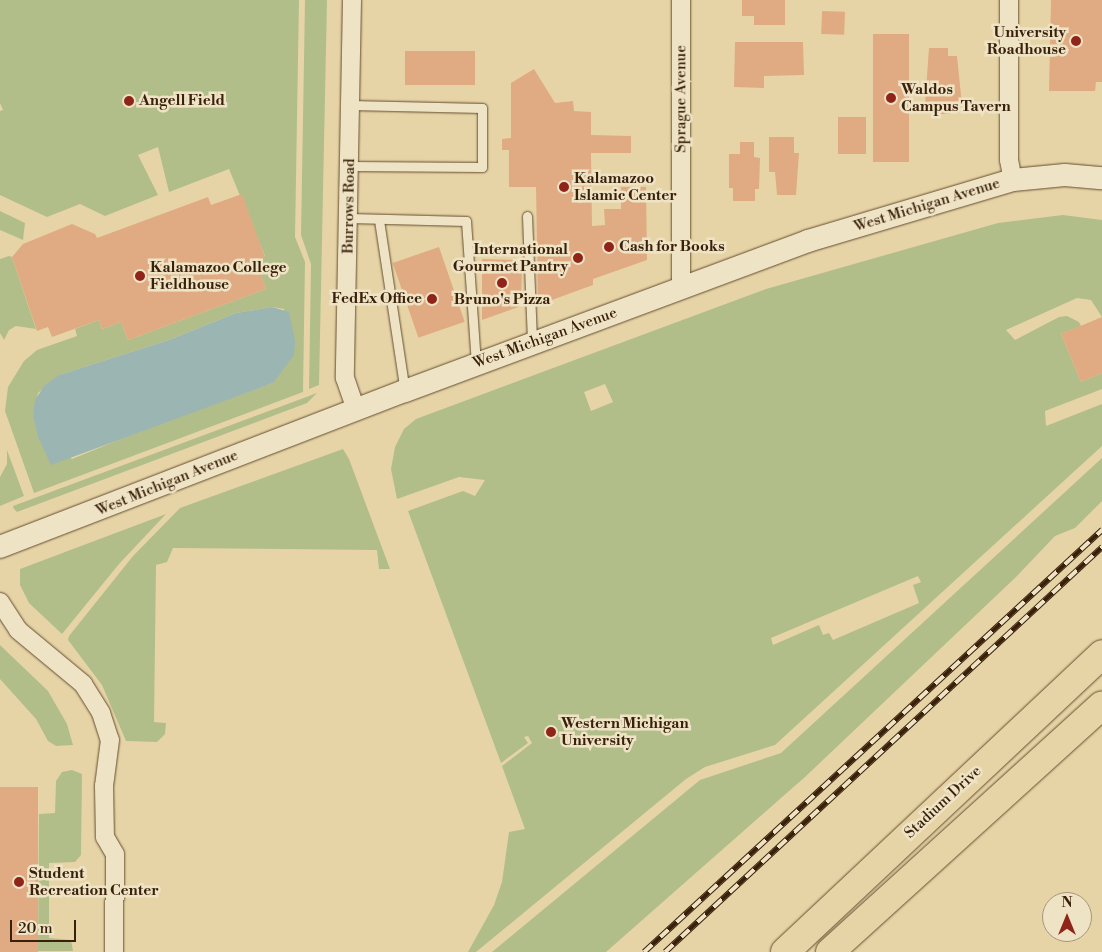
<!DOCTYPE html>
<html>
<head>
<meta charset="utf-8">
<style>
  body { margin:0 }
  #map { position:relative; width:1102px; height:952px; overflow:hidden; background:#e7d4a6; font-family:"Libre Bodoni",serif }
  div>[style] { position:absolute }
  .green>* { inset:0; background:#b1be8a }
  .water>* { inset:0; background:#9bb5b3 }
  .building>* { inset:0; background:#e0ab83; transform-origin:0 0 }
  .roads { filter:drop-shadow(0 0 1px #644d31) drop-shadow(0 0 1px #644d31) }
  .service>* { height:9px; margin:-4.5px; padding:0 4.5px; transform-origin:4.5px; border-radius:4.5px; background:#efe3c5 }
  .minor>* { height:18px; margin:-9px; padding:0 9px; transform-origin:9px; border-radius:9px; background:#efe3c5 }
  .tertiary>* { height:22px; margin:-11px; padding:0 11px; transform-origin:11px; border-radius:11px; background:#efe3c5 }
  .primary>* { height:28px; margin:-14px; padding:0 14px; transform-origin:14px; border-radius:14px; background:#e7d4a6 }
  .rail>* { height:5.5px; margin-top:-2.75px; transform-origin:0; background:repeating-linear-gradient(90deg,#efe3c5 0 11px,#38200a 0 22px); box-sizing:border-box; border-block:1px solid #38200a }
  .dots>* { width:14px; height:14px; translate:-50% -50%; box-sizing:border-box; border:2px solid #efe3c5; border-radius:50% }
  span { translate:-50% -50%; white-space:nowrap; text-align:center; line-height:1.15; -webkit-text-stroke:5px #efe3c5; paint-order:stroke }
  .poi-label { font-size:15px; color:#38200a; font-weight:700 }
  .right { translate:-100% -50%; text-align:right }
  .left { translate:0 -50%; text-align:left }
  .street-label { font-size:15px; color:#38200a }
  .north { position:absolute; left:1042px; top:892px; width:50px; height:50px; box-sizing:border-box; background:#efe3c5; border:1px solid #a6957a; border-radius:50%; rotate:0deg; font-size:14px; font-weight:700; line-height:20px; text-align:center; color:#38200a }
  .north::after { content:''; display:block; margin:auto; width:18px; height:22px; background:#8f2418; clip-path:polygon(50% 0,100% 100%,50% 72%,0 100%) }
  .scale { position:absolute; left:10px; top:920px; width:66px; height:22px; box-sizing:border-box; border:2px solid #38200a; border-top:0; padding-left:6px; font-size:15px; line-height:18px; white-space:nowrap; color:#38200a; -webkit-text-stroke:4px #efe3c5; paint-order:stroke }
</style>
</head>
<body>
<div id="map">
  <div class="green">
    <div style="clip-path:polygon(evenodd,0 0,299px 0,295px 237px,305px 262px,303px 392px,34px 493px,5px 411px,8px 387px,24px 361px,37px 350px,77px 336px,75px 329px,99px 320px,102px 329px,121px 322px,128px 340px,266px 289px,256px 261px,265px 256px,229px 169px,169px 192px,158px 147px,138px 155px,158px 195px,105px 216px,80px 204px,47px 217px,0 195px,0 111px,3px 110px,0 103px,0 0,272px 307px,284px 309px,273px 383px,160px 423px,72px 459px,33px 415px,38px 393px,59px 375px,169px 340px,236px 313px,272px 307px)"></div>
    <div style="clip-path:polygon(305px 0,327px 0,319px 385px,309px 389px,311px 264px,301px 235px)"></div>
    <div style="clip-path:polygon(0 211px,25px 223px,23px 240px,0 230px)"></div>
    <div style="clip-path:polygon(evenodd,1063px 215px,1102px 220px,1102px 317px,1091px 300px,1077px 298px,1006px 330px,1015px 340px,1059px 317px,1067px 316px,1079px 322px,1081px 326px,1061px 334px,1081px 382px,1102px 373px,1102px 389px,1045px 411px,1046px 426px,1102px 404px,1102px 446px,775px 745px,705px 767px,686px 779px,476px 952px,468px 952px,494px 905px,502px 882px,509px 832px,525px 829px,502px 766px,532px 743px,528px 736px,524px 737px,528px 743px,501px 763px,408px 511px,463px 491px,475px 496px,485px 480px,459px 477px,397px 499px,391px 469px,395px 447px,404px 429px,416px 419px,766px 289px,998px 223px,1063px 215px,605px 384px,613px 402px,591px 411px,584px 392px,605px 384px,1063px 215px,918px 576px,921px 582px,913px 585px,919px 603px,833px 640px,829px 633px,823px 635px,819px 625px,773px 645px,771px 638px,918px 576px)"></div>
    <div style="clip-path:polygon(9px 256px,12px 257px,36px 329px,16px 326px,9px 330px,4px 340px,0 333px,0 259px)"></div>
    <div style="clip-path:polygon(317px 393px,307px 403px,17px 512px,14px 509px,13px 506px)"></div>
    <div style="clip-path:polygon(343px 449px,349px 459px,390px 569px,379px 569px,377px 550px,173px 548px,167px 562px,156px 565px,154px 722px,166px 723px,165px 734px,157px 742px,126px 741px,102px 685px,68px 640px,69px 636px,133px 556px,180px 508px)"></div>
    <div style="clip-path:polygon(7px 450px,24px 496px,0 506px,0 477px,7px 464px)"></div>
    <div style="clip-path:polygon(1102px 458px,1102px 501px,1075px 528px,1055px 536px,1016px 577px,805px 777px,606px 952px,492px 952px,700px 780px,781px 753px)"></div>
    <div style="clip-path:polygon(166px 514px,119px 564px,62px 634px,29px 603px,20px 585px,20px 569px)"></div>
    <div style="clip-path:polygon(0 645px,48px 691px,67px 724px,73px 745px,56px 746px,48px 741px,36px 719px,0 679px)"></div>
    <div style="clip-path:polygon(72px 770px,82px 774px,81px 855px,75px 862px,49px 863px,49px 938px,71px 940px,73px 951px,38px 951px,39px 814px,55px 813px,56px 781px,62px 772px)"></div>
  </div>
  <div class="water">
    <div style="clip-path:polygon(272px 307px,289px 312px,295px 341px,294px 355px,273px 383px,51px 465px,38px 437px,33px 415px,35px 400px,44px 386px,59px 375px,169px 340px,236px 313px)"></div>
  </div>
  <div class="building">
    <div style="clip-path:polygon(742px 0,785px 0,785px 25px,754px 25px,754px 16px,742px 16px)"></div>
    <div style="clip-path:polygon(1051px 0,1102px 0,1102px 82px,1096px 82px,1095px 91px,1049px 91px)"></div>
    <div style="left:822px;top:11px;width:23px;height:23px;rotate:2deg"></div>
    <div style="left:873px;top:34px;width:36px;height:128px"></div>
    <div style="clip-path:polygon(735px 42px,803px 42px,804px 75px,764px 76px,764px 88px,734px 87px)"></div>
    <div style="clip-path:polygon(929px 48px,948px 48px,948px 56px,957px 56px,962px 105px,951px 105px,951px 114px,938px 114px,937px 104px,925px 104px)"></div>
    <div style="left:405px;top:51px;width:70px;height:34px"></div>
    <div style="clip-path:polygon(534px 69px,555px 103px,573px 101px,574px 111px,591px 112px,591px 135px,631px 136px,631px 153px,591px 153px,592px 226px,605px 225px,604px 209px,621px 209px,621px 187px,646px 187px,647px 260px,593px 279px,593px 285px,538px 305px,536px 187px,509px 187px,509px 150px,502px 150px,502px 139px,511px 138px,511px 83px)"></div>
    <div style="left:838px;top:117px;width:28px;height:37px"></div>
    <div style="clip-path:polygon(769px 137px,794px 137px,794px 153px,799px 153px,796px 195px,777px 195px,775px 172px,769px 172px)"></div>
    <div style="clip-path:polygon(740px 142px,754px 142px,754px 157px,760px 158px,759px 189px,755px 189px,755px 201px,733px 201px,733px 188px,729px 188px,729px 154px,740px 154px)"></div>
    <div style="clip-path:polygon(242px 194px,265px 257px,256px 261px,266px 289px,128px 340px,121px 322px,102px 329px,99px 320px,52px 337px,48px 327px,37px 331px,12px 257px,23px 244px,72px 224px,95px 234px,97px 238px,208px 197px,211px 205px)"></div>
    <div style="left:439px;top:247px;width:79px;height:49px;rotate:71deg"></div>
    <div style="clip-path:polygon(482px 259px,522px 260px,521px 306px,482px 320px)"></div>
    <div style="clip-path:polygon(1102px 317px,1102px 373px,1081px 382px,1061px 334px)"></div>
    <div style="left:0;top:787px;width:38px;height:165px"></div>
  </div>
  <div class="roads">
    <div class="service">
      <div style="left:349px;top:166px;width:133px;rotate:0.4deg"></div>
      <div style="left:482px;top:167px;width:59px;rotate:-90deg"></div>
      <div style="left:482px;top:108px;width:132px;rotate:-178.7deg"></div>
      <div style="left:527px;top:216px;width:127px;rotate:87.7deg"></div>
      <div style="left:349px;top:218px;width:117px;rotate:1.5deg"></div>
      <div style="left:466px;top:221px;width:142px;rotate:86deg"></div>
      <div style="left:379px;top:220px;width:173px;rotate:81.4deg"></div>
    </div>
    <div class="minor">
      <div style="left:352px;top:0;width:378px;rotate:91.1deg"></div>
      <div style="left:345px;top:378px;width:34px;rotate:71deg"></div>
      <div style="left:1009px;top:0;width:160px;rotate:90deg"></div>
      <div style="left:1009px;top:160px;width:20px;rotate:79deg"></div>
      <div style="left:681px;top:287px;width:287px;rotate:-90deg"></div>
      <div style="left:0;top:602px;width:33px;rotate:57deg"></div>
      <div style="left:18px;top:630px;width:85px;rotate:39.7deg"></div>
      <div style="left:83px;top:684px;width:34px;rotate:58deg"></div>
      <div style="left:101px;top:713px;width:28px;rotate:72deg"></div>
      <div style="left:110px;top:740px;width:46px;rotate:97.4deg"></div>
      <div style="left:104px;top:786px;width:51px;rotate:88.9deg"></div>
      <div style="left:105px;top:837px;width:20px;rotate:60deg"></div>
      <div style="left:115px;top:854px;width:98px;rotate:90.6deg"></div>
    </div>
    <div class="tertiary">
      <div style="left:0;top:547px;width:434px;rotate:-21.1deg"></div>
      <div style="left:405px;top:391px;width:430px;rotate:-20.4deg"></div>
      <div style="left:808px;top:241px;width:214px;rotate:-16.6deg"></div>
      <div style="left:1013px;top:180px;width:52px;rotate:-5.5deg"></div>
      <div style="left:1065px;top:175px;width:37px;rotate:5deg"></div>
    </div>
    <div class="primary">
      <div style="left:785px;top:952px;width:435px;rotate:-43.2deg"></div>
      <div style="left:830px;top:952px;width:367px;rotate:-42.2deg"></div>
    </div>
  </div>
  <div class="rail">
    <div style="left:644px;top:952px;width:623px;rotate:-42.66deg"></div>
    <div style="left:665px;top:952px;width:596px;rotate:-42.82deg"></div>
  </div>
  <div class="dots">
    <div style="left:1076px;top:41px;background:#8f2418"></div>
    <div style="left:891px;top:98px;background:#8f2418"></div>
    <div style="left:129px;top:101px;background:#8f2418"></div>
    <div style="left:564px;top:187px;background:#8f2418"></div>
    <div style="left:609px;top:247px;background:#8f2418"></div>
    <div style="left:578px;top:258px;background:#8f2418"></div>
    <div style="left:140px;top:276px;background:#8f2418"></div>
    <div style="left:502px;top:283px;background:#8f2418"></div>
    <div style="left:432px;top:299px;background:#8f2418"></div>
    <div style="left:551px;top:732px;background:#8f2418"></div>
    <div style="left:19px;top:882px;background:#8f2418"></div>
  </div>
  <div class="poi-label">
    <span class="right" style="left:1066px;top:41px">University<br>Roadhouse</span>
    <span class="left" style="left:901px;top:98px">Waldos<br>Campus Tavern</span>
    <span class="left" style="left:139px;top:101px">Angell Field</span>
    <span class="left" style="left:574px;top:187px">Kalamazoo<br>Islamic Center</span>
    <span class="left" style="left:619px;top:247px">Cash for Books</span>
    <span class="right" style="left:568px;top:258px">International<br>Gourmet Pantry</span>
    <span class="left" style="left:150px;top:276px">Kalamazoo College<br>Fieldhouse</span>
    <span class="right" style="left:422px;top:299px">FedEx Office</span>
    <span style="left:502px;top:300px">Bruno's Pizza</span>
    <span class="left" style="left:561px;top:732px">Western Michigan<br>University</span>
    <span class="left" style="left:29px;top:882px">Student<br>Recreation Center</span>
  </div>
  <div class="street-label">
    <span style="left:681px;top:99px;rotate:-90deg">Sprague Avenue</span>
    <span style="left:927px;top:205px;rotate:-17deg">West Michigan Avenue</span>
    <span style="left:349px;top:206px;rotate:-89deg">Burrows Road</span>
    <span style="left:545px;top:338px;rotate:-20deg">West Michigan Avenue</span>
    <span style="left:167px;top:483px;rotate:-22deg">West Michigan Avenue</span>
    <span style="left:943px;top:802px;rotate:-43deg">Stadium Drive</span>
  </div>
  <div class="north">N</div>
  <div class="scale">20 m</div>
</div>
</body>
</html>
